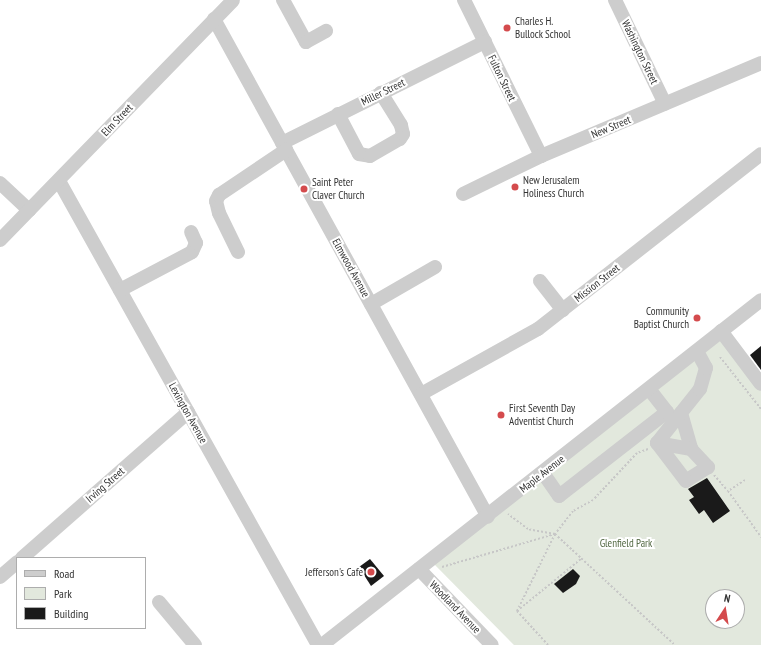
<!DOCTYPE html>
<html>
<head>
<meta charset="utf-8">
<style>
  body { margin:0 }
  #map { position:relative; width:761px; height:645px; overflow:hidden; background:#fff; font-family:"PT Sans Narrow",sans-serif }
  div>[style] { position:absolute }
  .green>* { inset:0; background:#e2e8dd }
  .building>* { inset:0; background:#1a1a1a }
  .path>* { height:2px; margin-top:-1px; transform-origin:0; background:repeating-linear-gradient(90deg,#c7c7c7 0 2px,transparent 0 4px) }
  .minor>* { height:14px; margin:-7px; padding:0 7px; transform-origin:7px; border-radius:7px; background:#cdcdcd }
  .dots>* { width:11px; height:11px; translate:-50% -50%; box-sizing:border-box; border:2px solid #fff; border-radius:50% }
  span { translate:-50% -50%; white-space:nowrap; text-align:center; line-height:1.15; -webkit-text-stroke:4px #fff; paint-order:stroke }
  .poi-label { font-size:11px; color:#333 }
  .left { translate:0 -50%; text-align:left }
  .right { translate:-100% -50%; text-align:right }
  .street-label { font-size:11px; color:#333 }
  .park-label { font-size:11px; color:#546a44 }
  .legend { position:absolute; left:16px; top:557px; width:130px; height:72px; box-sizing:border-box; background:#fff; border:1px solid #adadad; margin:0; padding:5px 7px; list-style:none; font-size:12px; color:#333 }
  .legend li { display:flex; align-items:center; gap:8px; height:20px }
  .legend b { width:20px; border:1px solid #adadad }
  .north { position:absolute; left:705px; top:589px; width:40px; height:40px; box-sizing:border-box; background:#fff; border:1px solid #adadad; border-radius:50%; rotate:12deg; font-size:11px; font-weight:700; line-height:16px; text-align:center; color:#333 }
  .north::after { content:''; display:block; margin:auto; width:14px; height:18px; background:#d44b4d; clip-path:polygon(50% 0,100% 100%,50% 72%,0 100%) }
</style>
</head>
<body>
<div id="map">
  <div class="green">
    <div style="clip-path:polygon(evenodd,720px 337px,761px 390px,761px 645px,514px 645px,434px 564px,720px 337px,713px 597px,737px 597px,737px 621px,713px 621px,713px 597px)"></div>
  </div>
  <div class="building">
    <div style="clip-path:polygon(761px 346px,761px 370px,750px 355px)"></div>
    <div style="clip-path:polygon(707px 478px,730px 511px,713px 523px,704px 510px,699px 514px,689px 500px,694px 497px,688px 489px)"></div>
    <div style="clip-path:polygon(370px 559px,384px 576px,371px 586px,359px 567px)"></div>
    <div style="clip-path:polygon(573px 569px,580px 576px,576px 584px,563px 593px,554px 584px)"></div>
  </div>
  <div class="path">
    <div style="left:720px;top:357px;width:66px;rotate:51.7deg"></div>
    <div style="left:648px;top:449px;width:12px;rotate:160deg"></div>
    <div style="left:637px;top:453px;width:64px;rotate:133.1deg"></div>
    <div style="left:593px;top:500px;width:23px;rotate:151deg"></div>
    <div style="left:573px;top:511px;width:29px;rotate:128deg"></div>
    <div style="left:555px;top:534px;width:163px;rotate:42.8deg"></div>
    <div style="left:714px;top:475px;width:21px;rotate:49deg"></div>
    <div style="left:745px;top:480px;width:20px;rotate:147deg"></div>
    <div style="left:728px;top:491px;width:57px;rotate:54.3deg"></div>
    <div style="left:555px;top:534px;width:86px;rotate:116.3deg"></div>
    <div style="left:517px;top:611px;width:84px;rotate:-39.2deg"></div>
    <div style="left:442px;top:567px;width:118px;rotate:-16.3deg"></div>
    <div style="left:555px;top:534px;width:27px;rotate:-170deg"></div>
    <div style="left:528px;top:529px;width:25px;rotate:-143deg"></div>
    <div style="left:517px;top:611px;width:46px;rotate:47.6deg"></div>
  </div>
  <div class="minor">
    <div style="left:283px;top:0;width:48px;rotate:61.3deg"></div>
    <div style="left:306px;top:42px;width:23px;rotate:-29deg"></div>
    <div style="left:464px;top:0;width:174px;rotate:63.7deg"></div>
    <div style="left:615px;top:0;width:115px;rotate:64.3deg"></div>
    <div style="left:214px;top:19px;width:568px;rotate:61.18deg"></div>
    <div style="left:338px;top:114px;width:45px;rotate:62.3deg"></div>
    <div style="left:359px;top:154px;width:11px;rotate:10deg"></div>
    <div style="left:370px;top:156px;width:34px;rotate:-30deg"></div>
    <div style="left:400px;top:139px;width:6px;rotate:-59deg"></div>
    <div style="left:403px;top:134px;width:9px;rotate:-103deg"></div>
    <div style="left:401px;top:125px;width:38px;rotate:-122deg"></div>
    <div style="left:282px;top:143px;width:227px;rotate:-26.5deg"></div>
    <div style="left:59px;top:181px;width:531px;rotate:60.83deg"></div>
    <div style="left:0;top:183px;width:40px;rotate:43deg"></div>
    <div style="left:463px;top:194px;width:87px;rotate:-26deg"></div>
    <div style="left:541px;top:156px;width:239px;rotate:-22.9deg"></div>
    <div style="left:0;top:240px;width:334px;rotate:-45.8deg"></div>
    <div style="left:238px;top:252px;width:43px;rotate:-116deg"></div>
    <div style="left:219px;top:213px;width:12px;rotate:-104deg"></div>
    <div style="left:216px;top:201px;width:7px;rotate:-63deg"></div>
    <div style="left:219px;top:195px;width:81px;rotate:-33.9deg"></div>
    <div style="left:540px;top:281px;width:37px;rotate:52deg"></div>
    <div style="left:120px;top:290px;width:81px;rotate:-27.8deg"></div>
    <div style="left:192px;top:252px;width:10px;rotate:-66deg"></div>
    <div style="left:196px;top:243px;width:12px;rotate:-114deg"></div>
    <div style="left:371px;top:304px;width:74px;rotate:-30deg"></div>
    <div style="left:721px;top:331px;width:66px;rotate:53deg"></div>
    <div style="left:421px;top:394px;width:134px;rotate:-29.1deg"></div>
    <div style="left:538px;top:329px;width:283px;rotate:-38.1deg"></div>
    <div style="left:681px;top:413px;width:37px;rotate:74deg"></div>
    <div style="left:657px;top:443px;width:35px;rotate:10deg"></div>
    <div style="left:691px;top:449px;width:25px;rotate:47deg"></div>
    <div style="left:708px;top:467px;width:26px;rotate:148deg"></div>
    <div style="left:686px;top:481px;width:48px;rotate:-127.3deg"></div>
    <div style="left:657px;top:443px;width:69px;rotate:-51.5deg"></div>
    <div style="left:700px;top:389px;width:22px;rotate:-74deg"></div>
    <div style="left:706px;top:368px;width:19px;rotate:-118deg"></div>
    <div style="left:543px;top:473px;width:28px;rotate:55deg"></div>
    <div style="left:559px;top:496px;width:137px;rotate:-37.9deg"></div>
    <div style="left:667px;top:412px;width:29px;rotate:-128deg"></div>
    <div style="left:22px;top:558px;width:221px;rotate:-41.3deg"></div>
    <div style="left:419px;top:569px;width:105px;rotate:46.2deg"></div>
    <div style="left:0;top:577px;width:23px;rotate:-41deg"></div>
    <div style="left:159px;top:602px;width:56px;rotate:50.1deg"></div>
    <div style="left:322px;top:645px;width:558px;rotate:-38.16deg"></div>
  </div>
  <div class="dots">
    <div style="left:507px;top:28px;background:#d44b4d"></div>
    <div style="left:515px;top:187px;background:#d44b4d"></div>
    <div style="left:304px;top:189px;background:#d44b4d"></div>
    <div style="left:697px;top:318px;background:#d44b4d"></div>
    <div style="left:501px;top:415px;background:#d44b4d"></div>
    <div style="left:371px;top:572px;background:#d44b4d"></div>
  </div>
  <div class="poi-label">
    <span class="left" style="left:515px;top:28px">Charles H.<br>Bullock School</span>
    <span class="left" style="left:523px;top:187px">New Jerusalem<br>Holiness Church</span>
    <span class="left" style="left:312px;top:189px">Saint Peter<br>Claver Church</span>
    <span class="right" style="left:689px;top:318px">Community<br>Baptist Church</span>
    <span class="left" style="left:509px;top:415px">First Seventh Day<br>Adventist Church</span>
    <span class="right" style="left:363px;top:572px">Jefferson's Cafe</span>
  </div>
  <div class="street-label">
    <span style="left:640px;top:52px;rotate:64deg">Washington Street</span>
    <span style="left:502px;top:78px;rotate:64deg">Fulton Street</span>
    <span style="left:383px;top:92px;rotate:-26deg">Miller Street</span>
    <span style="left:117px;top:120px;rotate:-46deg">Elm Street</span>
    <span style="left:611px;top:127px;rotate:-23deg">New Street</span>
    <span style="left:351px;top:268px;rotate:61deg">Elmwood Avenue</span>
    <span style="left:597px;top:283px;rotate:-38deg">Mission Street</span>
    <span style="left:188px;top:413px;rotate:61deg">Lexington Avenue</span>
    <span style="left:542px;top:474px;rotate:-38deg">Maple Avenue</span>
    <span style="left:105px;top:485px;rotate:-41deg">Irving Street</span>
    <span style="left:455px;top:607px;rotate:46deg">Woodland Avenue</span>
  </div>
  <div class="park-label">
    <span style="left:626px;top:543px">Glenfield Park</span>
  </div>
  <ul class="legend">
  <li><b style="height:5px;background:#cdcdcd"></b>Road</li>
  <li><b style="height:11px;background:#e2e8dd"></b>Park</li>
  <li><b style="height:11px;background:#1a1a1a"></b>Building</li>
  </ul>
  <div class="north">N</div>
</div>
</body>
</html>
